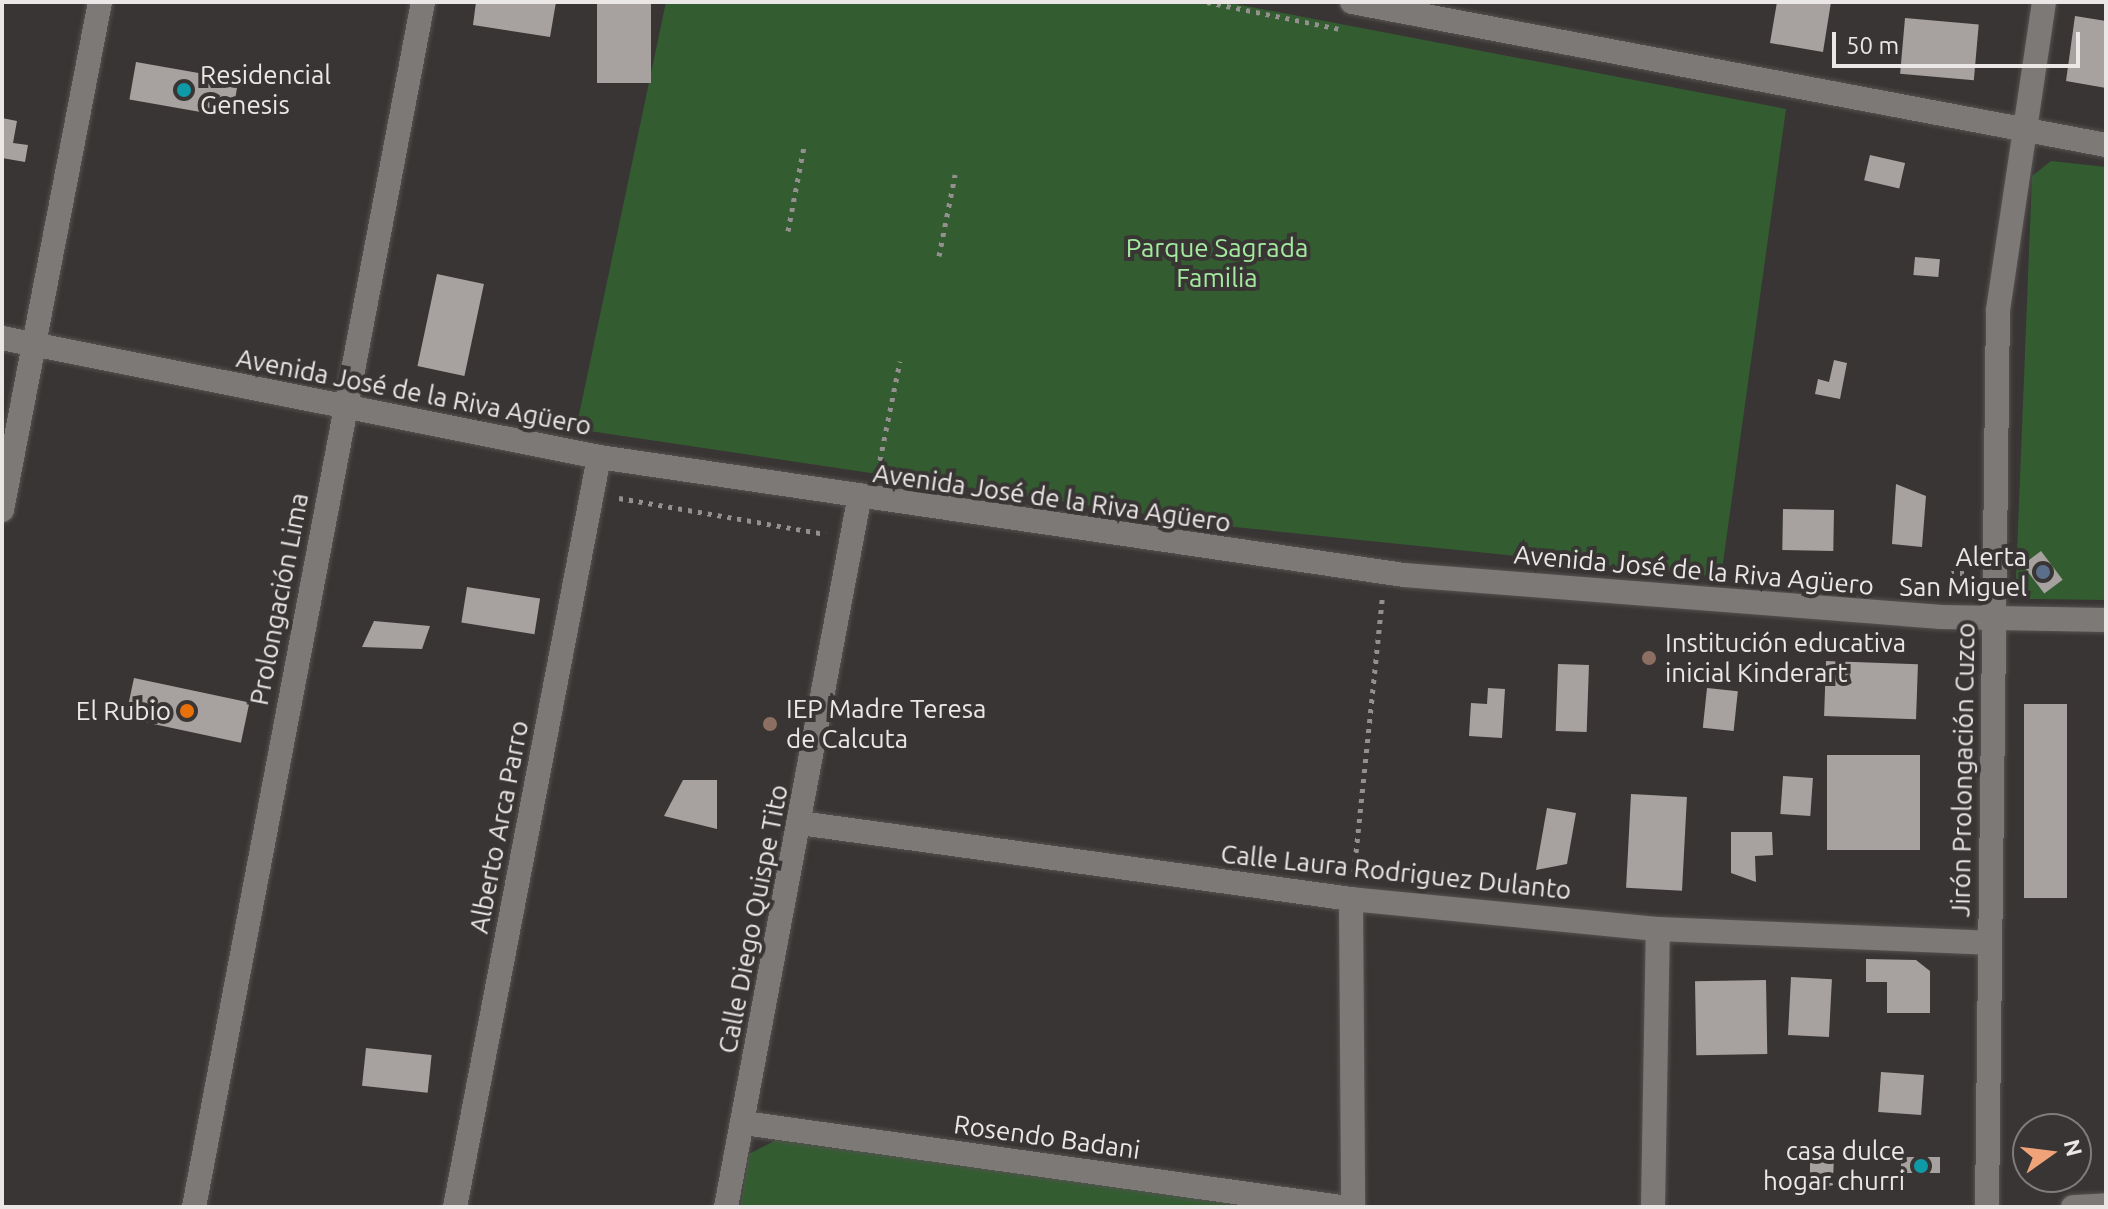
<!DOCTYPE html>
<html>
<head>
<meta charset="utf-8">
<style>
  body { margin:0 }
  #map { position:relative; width:2108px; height:1209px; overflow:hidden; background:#393534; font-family:Ubuntu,sans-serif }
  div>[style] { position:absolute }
  .green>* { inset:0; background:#335d31 }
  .building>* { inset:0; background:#a7a2a0; transform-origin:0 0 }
  .path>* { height:5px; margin-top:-2.5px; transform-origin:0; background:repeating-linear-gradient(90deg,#93908f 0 4px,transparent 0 10px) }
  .roads { filter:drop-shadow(0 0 2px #555251) drop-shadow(0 0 2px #555251) }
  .minor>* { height:24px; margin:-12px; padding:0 12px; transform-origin:12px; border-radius:12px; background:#7d7977 }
  .dots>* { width:22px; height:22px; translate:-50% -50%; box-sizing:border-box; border:4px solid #393534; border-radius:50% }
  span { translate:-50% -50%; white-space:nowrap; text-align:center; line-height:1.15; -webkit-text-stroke:8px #393534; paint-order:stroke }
  .poi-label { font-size:26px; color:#eae7e6 }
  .left { translate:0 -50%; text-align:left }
  .right { translate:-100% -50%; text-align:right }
  .park-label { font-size:26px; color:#a3ea9f }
  .street-label { font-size:26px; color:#eae7e6 }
  .frame { position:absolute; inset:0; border:4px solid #eae7e6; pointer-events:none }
  .north { position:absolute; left:2012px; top:1113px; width:80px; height:80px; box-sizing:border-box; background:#393534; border:2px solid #807c7b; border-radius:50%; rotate:76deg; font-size:22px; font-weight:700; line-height:32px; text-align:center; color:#eae7e6 }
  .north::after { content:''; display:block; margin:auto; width:28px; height:36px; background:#f0a279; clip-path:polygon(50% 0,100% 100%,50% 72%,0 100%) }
  .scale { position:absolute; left:1832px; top:32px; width:248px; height:36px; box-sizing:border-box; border:4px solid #eae7e6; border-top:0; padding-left:10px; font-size:24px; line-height:28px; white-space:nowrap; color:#eae7e6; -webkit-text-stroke:6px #393534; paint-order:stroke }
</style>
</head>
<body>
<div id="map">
  <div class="green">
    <div style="clip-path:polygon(666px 2px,1225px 2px,1786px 109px,1721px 577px,1225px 526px,576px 429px)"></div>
    <div style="clip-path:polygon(2051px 161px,2106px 167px,2106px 600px,2025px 599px,2016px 579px,2032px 176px)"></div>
    <div style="clip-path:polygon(776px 1140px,1268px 1207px,740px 1207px,749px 1154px)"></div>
  </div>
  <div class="building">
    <div style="clip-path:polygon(476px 2px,556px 2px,550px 37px,473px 25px)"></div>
    <div style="left:597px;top:2px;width:54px;height:81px"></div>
    <div style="clip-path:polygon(1777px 2px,1831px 2px,1823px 52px,1770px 43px)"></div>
    <div style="clip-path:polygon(2075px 16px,2106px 21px,2106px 88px,2066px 81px)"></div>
    <div style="left:1905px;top:18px;width:74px;height:56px;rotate:5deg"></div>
    <div style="left:136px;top:62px;width:104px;height:38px;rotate:10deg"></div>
    <div style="clip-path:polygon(2px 118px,17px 121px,13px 143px,28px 145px,25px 162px,2px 158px)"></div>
    <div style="left:1870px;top:155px;width:36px;height:26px;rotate:13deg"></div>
    <div style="left:1915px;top:257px;width:25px;height:18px;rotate:5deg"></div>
    <div style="left:437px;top:274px;width:48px;height:94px;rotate:12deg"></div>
    <div style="clip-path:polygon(1834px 360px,1847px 363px,1840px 399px,1815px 394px,1818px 379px,1829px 382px)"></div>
    <div style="clip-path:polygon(1896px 484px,1926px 496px,1922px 547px,1892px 544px)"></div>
    <div style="left:1783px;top:509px;width:51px;height:41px;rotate:1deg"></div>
    <div style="left:2041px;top:551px;width:36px;height:23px;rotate:53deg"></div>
    <div style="left:467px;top:587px;width:74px;height:36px;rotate:9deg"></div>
    <div style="clip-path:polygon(374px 621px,430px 626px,422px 649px,362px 647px)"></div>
    <div style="left:1826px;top:661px;width:92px;height:55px;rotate:2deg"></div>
    <div style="left:1558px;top:664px;width:31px;height:67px;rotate:2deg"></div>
    <div style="left:134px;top:678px;width:118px;height:41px;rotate:12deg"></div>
    <div style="clip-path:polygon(1488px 688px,1505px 689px,1502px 738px,1469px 736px,1471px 703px,1487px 704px)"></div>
    <div style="left:1707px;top:688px;width:31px;height:40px;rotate:6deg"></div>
    <div style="left:2024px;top:704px;width:43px;height:194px"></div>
    <div style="left:1827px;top:755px;width:93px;height:95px"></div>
    <div style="left:1783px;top:776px;width:30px;height:38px;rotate:4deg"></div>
    <div style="clip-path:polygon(683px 780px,717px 780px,717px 829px,664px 816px)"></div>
    <div style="left:1631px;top:794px;width:56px;height:94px;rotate:3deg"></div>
    <div style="clip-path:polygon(1547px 808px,1576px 813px,1567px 864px,1536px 870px)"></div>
    <div style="clip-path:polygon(1731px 832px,1772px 832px,1773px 855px,1755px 856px,1756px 882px,1731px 873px)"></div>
    <div style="clip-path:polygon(1866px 959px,1916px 960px,1930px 971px,1930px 1013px,1887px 1013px,1887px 982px,1866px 982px)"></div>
    <div style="left:1791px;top:977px;width:41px;height:58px;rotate:3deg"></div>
    <div style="left:1766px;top:980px;width:74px;height:71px;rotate:89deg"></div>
    <div style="left:366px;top:1048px;width:66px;height:38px;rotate:6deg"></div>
    <div style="left:1881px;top:1072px;width:43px;height:40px;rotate:4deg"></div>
    <div style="clip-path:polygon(1810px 1152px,1834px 1152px,1833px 1185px,1810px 1192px)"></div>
    <div style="left:1940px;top:1157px;width:16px;height:39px;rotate:90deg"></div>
  </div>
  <div class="path">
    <div style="left:1207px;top:2px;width:136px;rotate:11.5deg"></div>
    <div style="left:788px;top:231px;width:86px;rotate:-79.3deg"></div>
    <div style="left:939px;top:256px;width:83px;rotate:-78.8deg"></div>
    <div style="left:878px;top:470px;width:111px;rotate:-78.6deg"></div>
    <div style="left:619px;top:498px;width:210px;rotate:9.9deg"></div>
    <div style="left:1950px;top:573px;width:18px"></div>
    <div style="left:1354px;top:872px;width:274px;rotate:-84.1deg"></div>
  </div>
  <div class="roads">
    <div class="minor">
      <div style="left:1352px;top:2px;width:767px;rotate:10.74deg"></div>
      <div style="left:2px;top:338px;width:609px;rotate:11.27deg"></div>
      <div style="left:599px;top:457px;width:814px;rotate:8.34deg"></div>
      <div style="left:1404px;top:575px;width:539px;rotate:4.47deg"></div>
      <div style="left:1941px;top:617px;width:165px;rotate:1deg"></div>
      <div style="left:2px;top:510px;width:517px;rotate:-79.08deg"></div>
      <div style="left:800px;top:823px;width:556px;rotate:7.85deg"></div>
      <div style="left:1351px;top:899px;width:308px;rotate:5.6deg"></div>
      <div style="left:1658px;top:929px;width:331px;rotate:2.4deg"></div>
      <div style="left:1351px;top:899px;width:308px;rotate:89.6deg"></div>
      <div style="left:744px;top:1123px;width:603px;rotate:8.01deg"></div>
      <div style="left:194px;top:1207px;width:1227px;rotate:-79.24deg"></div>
      <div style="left:455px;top:1207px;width:764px;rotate:-79.13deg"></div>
      <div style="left:726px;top:1207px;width:719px;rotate:-79.35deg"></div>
      <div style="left:1653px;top:1207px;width:278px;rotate:-89deg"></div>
      <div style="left:1987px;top:1207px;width:897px;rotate:-89.3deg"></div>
      <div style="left:1998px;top:310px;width:311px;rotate:-81.5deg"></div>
      <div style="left:2073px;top:1207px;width:33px;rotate:-3deg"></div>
    </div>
  </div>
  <div class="dots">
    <div style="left:184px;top:90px;background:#0f9aa8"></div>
    <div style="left:2043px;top:572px;background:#5c6f8a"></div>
    <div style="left:1649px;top:658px;background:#8d6e63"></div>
    <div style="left:187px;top:711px;background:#e8710a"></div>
    <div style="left:770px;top:724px;background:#8d6e63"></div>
    <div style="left:1921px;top:1166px;background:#0f9aa8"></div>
  </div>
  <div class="poi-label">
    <span class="left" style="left:200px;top:90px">Residencial<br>Genesis</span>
    <span class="right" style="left:2027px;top:572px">Alerta<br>San Miguel</span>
    <span class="left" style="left:1665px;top:658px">Institución educativa<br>inicial Kinderart</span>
    <span class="left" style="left:786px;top:724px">IEP Madre Teresa<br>de Calcuta</span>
    <span class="right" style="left:171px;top:711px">El Rubio</span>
    <span class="right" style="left:1905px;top:1166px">casa dulce<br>hogar churri</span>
  </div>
  <div class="park-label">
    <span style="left:1217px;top:263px">Parque Sagrada<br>Familia</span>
  </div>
  <div class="street-label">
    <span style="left:414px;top:392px;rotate:11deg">Avenida José de la Riva Agüero</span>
    <span style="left:1052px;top:498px;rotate:8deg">Avenida José de la Riva Agüero</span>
    <span style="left:1694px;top:570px;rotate:5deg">Avenida José de la Riva Agüero</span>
    <span style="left:279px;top:599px;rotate:-79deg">Prolongación Lima</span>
    <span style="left:1963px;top:770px;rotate:-89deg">Jirón Prolongación Cuzco</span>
    <span style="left:499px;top:827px;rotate:-79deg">Alberto Arca Parro</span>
    <span style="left:1396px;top:872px;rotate:6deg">Calle Laura Rodriguez Dulanto</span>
    <span style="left:753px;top:919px;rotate:-79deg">Calle Diego Quispe Tito</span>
    <span style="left:1047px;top:1137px;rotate:8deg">Rosendo Badani</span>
  </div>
  <div class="frame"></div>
  <div class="north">N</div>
  <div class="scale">50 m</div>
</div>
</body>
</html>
